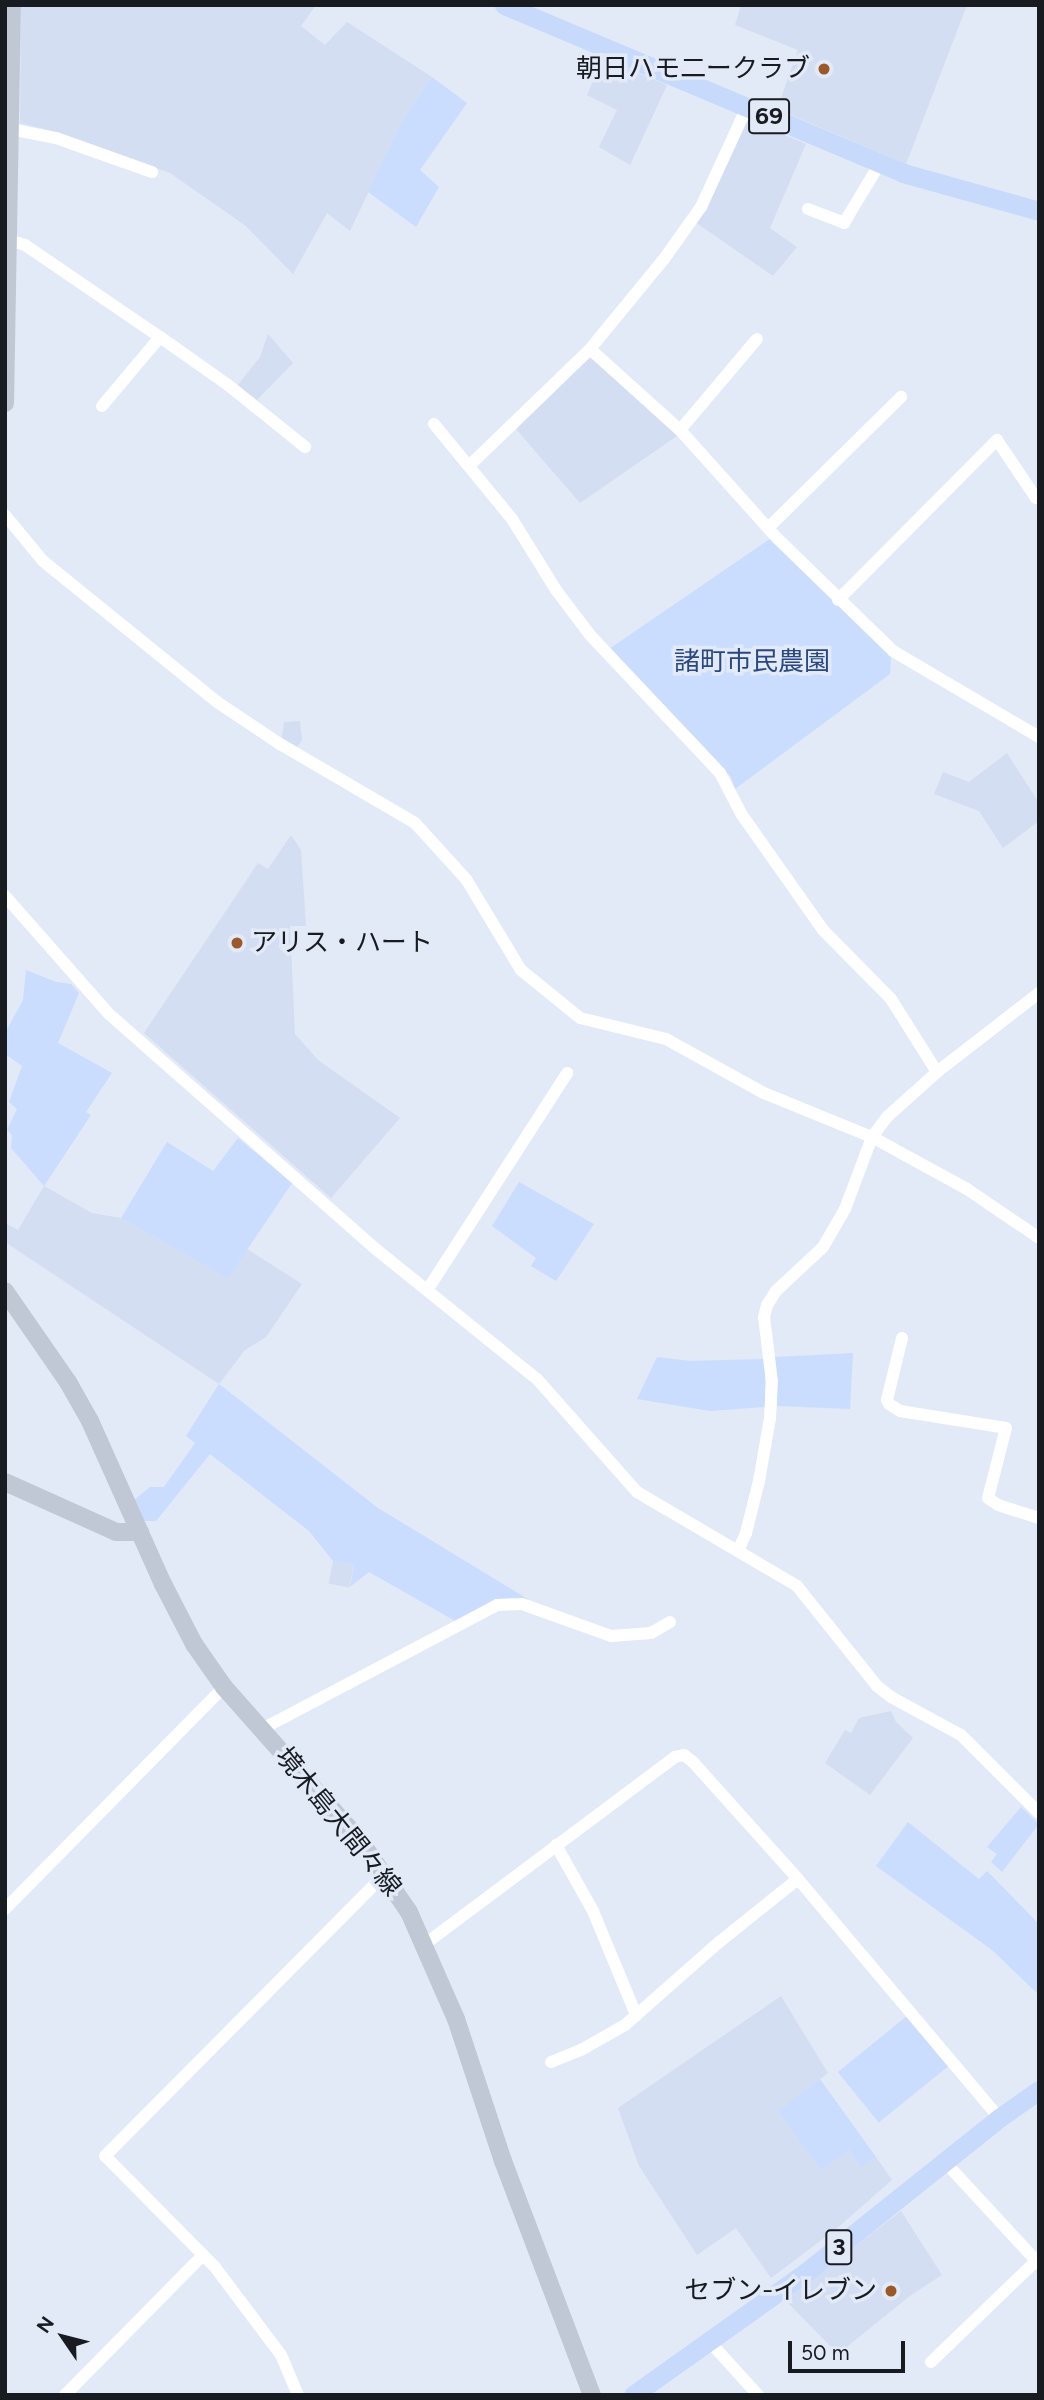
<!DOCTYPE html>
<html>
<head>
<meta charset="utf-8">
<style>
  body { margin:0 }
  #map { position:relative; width:1044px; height:2400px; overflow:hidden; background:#e2e9f7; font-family:Figtree,"Noto Sans JP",sans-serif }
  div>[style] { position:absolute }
  .built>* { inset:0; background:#d3def2; transform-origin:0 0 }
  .green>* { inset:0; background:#caddfe; transform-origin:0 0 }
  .street>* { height:12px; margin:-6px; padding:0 6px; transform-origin:6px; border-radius:6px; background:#fff }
  .secondary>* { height:18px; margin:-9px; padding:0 9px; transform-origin:9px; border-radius:9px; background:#c0c8d6 }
  .primary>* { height:19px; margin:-9.5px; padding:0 9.5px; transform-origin:9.5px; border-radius:9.5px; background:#c7dafb }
  .dots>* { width:19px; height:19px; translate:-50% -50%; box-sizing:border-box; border:4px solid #e2e9f7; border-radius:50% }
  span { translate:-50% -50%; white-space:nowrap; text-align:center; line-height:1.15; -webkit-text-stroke:7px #e2e9f7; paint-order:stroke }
  .shield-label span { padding:2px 5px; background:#e2e9f7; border:2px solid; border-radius:5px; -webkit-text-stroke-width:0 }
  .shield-label { font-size:24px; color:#181b20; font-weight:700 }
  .poi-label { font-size:26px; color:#181b20 }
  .right { translate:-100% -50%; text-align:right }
  .left { translate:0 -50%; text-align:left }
  .park-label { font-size:26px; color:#2a4780 }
  .street-label { font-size:26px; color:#181b20 }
  .frame { position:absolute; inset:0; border:7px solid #181b20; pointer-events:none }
  .north { position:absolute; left:28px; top:2302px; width:70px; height:70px; -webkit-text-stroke:5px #e2e9f7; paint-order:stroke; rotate:305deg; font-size:19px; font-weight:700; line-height:28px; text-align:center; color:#181b20 }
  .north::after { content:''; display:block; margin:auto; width:24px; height:32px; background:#181b20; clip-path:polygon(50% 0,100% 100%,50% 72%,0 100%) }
  .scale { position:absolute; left:788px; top:2341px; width:117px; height:32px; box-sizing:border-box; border:4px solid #181b20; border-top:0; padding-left:9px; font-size:21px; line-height:24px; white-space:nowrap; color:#181b20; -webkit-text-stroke:5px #e2e9f7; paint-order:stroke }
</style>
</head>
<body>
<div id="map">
  <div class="built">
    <div style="clip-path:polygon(21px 5px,316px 5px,301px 26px,325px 45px,347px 22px,432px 77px,402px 121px,350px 231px,327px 213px,293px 274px,246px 226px,170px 173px,56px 132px,20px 123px)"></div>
    <div style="clip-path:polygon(741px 5px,967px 5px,906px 164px,777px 109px,798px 50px,735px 25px)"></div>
    <div style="clip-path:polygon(603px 58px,667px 85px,630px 165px,599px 147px,617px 110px,587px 95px)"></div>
    <div style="clip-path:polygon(748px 120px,806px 144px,770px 228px,797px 247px,773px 276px,695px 222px)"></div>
    <div style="clip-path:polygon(268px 334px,293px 363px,257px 400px,237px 386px,260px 357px)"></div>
    <div style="clip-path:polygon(592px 358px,677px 436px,580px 503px,516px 429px,587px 359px)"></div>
    <div style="clip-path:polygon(300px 721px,302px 740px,297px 747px,282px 738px,284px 722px)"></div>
    <div style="clip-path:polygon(1007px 753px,1039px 803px,1039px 821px,1003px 848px,979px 811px,934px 794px,943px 772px,969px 782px)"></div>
    <div style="clip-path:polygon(291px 835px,301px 850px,306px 926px,290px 926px,295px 1034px,318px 1060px,400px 1118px,331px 1198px,144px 1033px,258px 863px,268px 869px)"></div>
    <div style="clip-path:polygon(44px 1186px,92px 1213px,121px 1218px,227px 1277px,247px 1249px,302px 1284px,266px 1337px,245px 1350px,219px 1384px,5px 1242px,5px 1223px,18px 1230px)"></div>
    <div style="left:333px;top:1561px;width:21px;height:23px;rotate:11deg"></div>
    <div style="clip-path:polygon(891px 1711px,896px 1722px,913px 1738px,870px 1795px,825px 1763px,845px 1730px,851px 1733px,859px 1718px)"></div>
    <div style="clip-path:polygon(781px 1996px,828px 2073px,779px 2112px,849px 2150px,861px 2168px,876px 2157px,892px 2180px,836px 2229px,771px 2278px,736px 2228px,697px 2255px,639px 2166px,618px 2108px)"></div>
    <div style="clip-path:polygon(901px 2211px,942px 2275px,911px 2295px,838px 2354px,785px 2300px)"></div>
  </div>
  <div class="green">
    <div style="clip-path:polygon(432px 77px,467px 103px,420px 170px,439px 187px,416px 227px,368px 192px,402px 121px)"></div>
    <div style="clip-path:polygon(770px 539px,891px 656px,890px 674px,735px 789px,731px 777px,708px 751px,609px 649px)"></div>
    <div style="clip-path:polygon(26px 970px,56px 982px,71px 984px,79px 993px,58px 1043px,112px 1073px,86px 1112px,91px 1115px,44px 1186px,11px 1148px,12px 1135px,7px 1130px,17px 1109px,9px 1102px,22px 1066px,5px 1054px,5px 1033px,23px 1000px)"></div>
    <div style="clip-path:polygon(238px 1138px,292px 1183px,228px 1278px,121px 1218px,167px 1142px,213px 1171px)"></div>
    <div style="clip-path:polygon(519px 1182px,594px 1224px,556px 1281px,531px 1266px,536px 1258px,492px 1226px)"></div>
    <div style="clip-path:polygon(853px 1353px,850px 1409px,777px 1406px,775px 1357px)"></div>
    <div style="clip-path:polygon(657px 1357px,690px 1361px,765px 1359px,765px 1407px,710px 1411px,637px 1399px)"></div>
    <div style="clip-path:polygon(219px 1384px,378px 1508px,531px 1601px,513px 1598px,495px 1599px,457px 1622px,369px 1572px,350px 1587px,354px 1565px,333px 1561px,309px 1531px,210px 1454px,156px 1521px,144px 1521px,134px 1500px,150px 1487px,164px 1487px,195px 1443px,186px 1436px)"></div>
    <div style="clip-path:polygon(1021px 1807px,1039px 1824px,1002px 1872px,991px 1862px,997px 1854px,987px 1847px)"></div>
    <div style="clip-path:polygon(908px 1822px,979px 1879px,987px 1871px,1039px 1924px,1039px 1995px,992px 1950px,876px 1866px)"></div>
    <div style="left:907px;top:2016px;width:65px;height:89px;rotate:51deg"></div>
    <div style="clip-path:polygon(820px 2079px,876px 2157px,861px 2168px,849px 2150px,821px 2170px,779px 2111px)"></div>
  </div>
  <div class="street">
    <div style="left:10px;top:129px;width:47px;rotate:11.1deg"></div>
    <div style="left:56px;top:138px;width:102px;rotate:19.5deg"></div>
    <div style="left:808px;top:209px;width:39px;rotate:21deg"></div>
    <div style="left:844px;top:223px;width:70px;rotate:-59deg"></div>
    <div style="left:8px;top:240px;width:18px;rotate:16deg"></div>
    <div style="left:25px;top:245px;width:163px;rotate:34.3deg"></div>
    <div style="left:160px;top:337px;width:83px;rotate:35.2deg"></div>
    <div style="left:228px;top:385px;width:99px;rotate:38.8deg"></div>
    <div style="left:590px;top:349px;width:121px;rotate:42deg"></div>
    <div style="left:680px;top:430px;width:145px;rotate:48.1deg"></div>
    <div style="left:777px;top:538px;width:162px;rotate:44.2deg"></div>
    <div style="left:893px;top:651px;width:169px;rotate:30.5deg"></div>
    <div style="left:102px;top:406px;width:90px;rotate:-50deg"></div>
    <div style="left:434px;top:424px;width:123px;rotate:50.6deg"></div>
    <div style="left:512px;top:519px;width:84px;rotate:58.2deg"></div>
    <div style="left:556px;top:590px;width:56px;rotate:52.9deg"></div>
    <div style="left:590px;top:635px;width:190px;rotate:46.7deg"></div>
    <div style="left:720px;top:773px;width:47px;rotate:62.4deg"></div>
    <div style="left:742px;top:815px;width:141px;rotate:54.8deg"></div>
    <div style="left:823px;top:930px;width:97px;rotate:45.4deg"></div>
    <div style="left:891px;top:999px;width:86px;rotate:57.8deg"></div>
    <div style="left:680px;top:430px;width:119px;rotate:-49.8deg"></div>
    <div style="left:469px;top:466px;width:168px;rotate:-44deg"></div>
    <div style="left:590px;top:349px;width:117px;rotate:-50.6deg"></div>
    <div style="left:664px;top:259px;width:64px;rotate:-54.6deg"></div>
    <div style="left:701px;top:207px;width:110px;rotate:-65.3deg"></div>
    <div style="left:5px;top:515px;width:60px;rotate:50.4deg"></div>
    <div style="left:43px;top:561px;width:224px;rotate:39deg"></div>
    <div style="left:217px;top:702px;width:76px;rotate:33.7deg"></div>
    <div style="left:280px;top:744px;width:156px;rotate:30.3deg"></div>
    <div style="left:415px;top:823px;width:76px;rotate:47.7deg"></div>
    <div style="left:466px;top:879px;width:106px;rotate:58.9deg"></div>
    <div style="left:521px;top:970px;width:76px;rotate:39.1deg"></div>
    <div style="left:580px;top:1018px;width:89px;rotate:13.7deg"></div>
    <div style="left:666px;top:1039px;width:112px;rotate:28.9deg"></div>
    <div style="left:764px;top:1093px;width:117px;rotate:22.2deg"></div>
    <div style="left:872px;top:1137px;width:108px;rotate:28.7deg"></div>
    <div style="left:967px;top:1189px;width:87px;rotate:34.2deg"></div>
    <div style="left:768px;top:528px;width:187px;rotate:-44.6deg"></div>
    <div style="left:838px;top:600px;width:226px;rotate:-45.2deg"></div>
    <div style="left:997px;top:440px;width:70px;rotate:56.1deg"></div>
    <div style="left:5px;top:896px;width:157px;rotate:48.6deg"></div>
    <div style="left:109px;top:1014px;width:357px;rotate:41.4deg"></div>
    <div style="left:377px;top:1250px;width:206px;rotate:38.9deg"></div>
    <div style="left:537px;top:1379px;width:151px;rotate:48.5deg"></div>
    <div style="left:637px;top:1492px;width:186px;rotate:30.4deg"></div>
    <div style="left:797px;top:1586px;width:128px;rotate:51.3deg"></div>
    <div style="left:877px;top:1686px;width:18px;rotate:38deg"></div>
    <div style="left:891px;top:1697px;width:80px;rotate:28.5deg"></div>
    <div style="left:961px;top:1735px;width:110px;rotate:45deg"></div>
    <div style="left:428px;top:1289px;width:257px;rotate:-57.2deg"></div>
    <div style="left:902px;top:1338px;width:64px;rotate:103.6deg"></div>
    <div style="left:887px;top:1400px;width:4px;rotate:63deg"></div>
    <div style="left:889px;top:1404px;width:13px;rotate:32deg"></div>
    <div style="left:900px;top:1411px;width:107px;rotate:9.1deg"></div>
    <div style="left:1006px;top:1428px;width:72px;rotate:104.4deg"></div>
    <div style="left:988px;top:1498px;width:12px;rotate:35deg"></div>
    <div style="left:998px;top:1505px;width:43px;rotate:17.6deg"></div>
    <div style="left:738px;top:1551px;width:20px;rotate:-66deg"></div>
    <div style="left:746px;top:1533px;width:54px;rotate:-76deg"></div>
    <div style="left:759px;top:1481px;width:64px;rotate:-80.1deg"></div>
    <div style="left:770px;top:1418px;width:36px;rotate:-87deg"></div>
    <div style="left:772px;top:1382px;width:65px;rotate:-97deg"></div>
    <div style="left:764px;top:1317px;width:12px;rotate:-76deg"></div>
    <div style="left:767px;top:1305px;width:17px;rotate:-57deg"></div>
    <div style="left:776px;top:1291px;width:64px;rotate:-43.1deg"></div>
    <div style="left:823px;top:1247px;width:44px;rotate:-59.9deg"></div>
    <div style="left:845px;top:1209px;width:77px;rotate:-69.4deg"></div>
    <div style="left:872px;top:1137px;width:26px;rotate:-53deg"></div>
    <div style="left:888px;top:1116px;width:66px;rotate:-41.9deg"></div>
    <div style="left:937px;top:1072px;width:129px;rotate:-37.8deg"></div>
    <div style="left:262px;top:1729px;width:266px;rotate:-27.8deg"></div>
    <div style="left:497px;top:1605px;width:25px;rotate:-2deg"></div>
    <div style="left:522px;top:1604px;width:95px;rotate:19.8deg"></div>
    <div style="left:611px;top:1636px;width:40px;rotate:-4.3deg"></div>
    <div style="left:651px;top:1633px;width:22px;rotate:-30deg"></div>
    <div style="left:556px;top:1845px;width:76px;rotate:60.7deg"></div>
    <div style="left:593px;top:1911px;width:113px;rotate:67.5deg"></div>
    <div style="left:5px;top:1909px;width:312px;rotate:-45.4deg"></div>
    <div style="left:425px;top:1944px;width:312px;rotate:-36.8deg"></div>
    <div style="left:675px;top:1757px;width:9px;rotate:-13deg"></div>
    <div style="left:684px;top:1755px;width:11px;rotate:38deg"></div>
    <div style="left:693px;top:1762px;width:157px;rotate:48.1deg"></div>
    <div style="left:798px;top:1879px;width:312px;rotate:49.9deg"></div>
    <div style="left:551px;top:2062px;width:32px;rotate:-22deg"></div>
    <div style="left:581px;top:2050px;width:51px;rotate:-29.6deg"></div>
    <div style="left:625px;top:2025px;width:124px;rotate:-41.4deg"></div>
    <div style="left:718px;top:1943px;width:102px;rotate:-38.7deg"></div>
    <div style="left:945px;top:2162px;width:139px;rotate:47.3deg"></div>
    <div style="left:709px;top:2341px;width:73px;rotate:47.8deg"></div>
    <div style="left:931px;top:2362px;width:146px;rotate:-43.9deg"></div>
    <div style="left:65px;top:2395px;width:197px;rotate:-45.4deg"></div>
    <div style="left:298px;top:2395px;width:43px;rotate:-113deg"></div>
    <div style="left:281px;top:2355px;width:110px;rotate:-126.9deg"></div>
    <div style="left:215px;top:2267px;width:156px;rotate:-134.7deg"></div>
    <div style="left:105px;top:2156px;width:397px;rotate:-45.2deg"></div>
  </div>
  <div class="secondary">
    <div style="left:5px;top:403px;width:398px;rotate:-89deg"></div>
    <div style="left:5px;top:1291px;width:111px;rotate:55.3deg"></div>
    <div style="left:68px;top:1382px;width:45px;rotate:60.6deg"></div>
    <div style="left:90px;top:1421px;width:179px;rotate:65.9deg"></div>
    <div style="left:163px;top:1584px;width:68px;rotate:62.7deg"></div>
    <div style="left:194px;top:1644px;width:52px;rotate:55.1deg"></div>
    <div style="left:224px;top:1687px;width:207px;rotate:48.5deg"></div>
    <div style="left:361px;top:1842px;width:85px;rotate:55.6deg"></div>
    <div style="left:409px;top:1912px;width:117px;rotate:66.3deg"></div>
    <div style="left:456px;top:2019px;width:150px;rotate:71.7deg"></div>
    <div style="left:503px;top:2161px;width:250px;rotate:69.2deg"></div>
    <div style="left:5px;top:1482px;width:122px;rotate:24.2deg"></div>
    <div style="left:116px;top:1532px;width:24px"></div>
  </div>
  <div class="primary">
    <div style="left:504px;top:5px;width:433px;rotate:22.8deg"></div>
    <div style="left:903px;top:173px;width:141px;rotate:15.6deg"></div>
    <div style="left:633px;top:2395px;width:217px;rotate:-35.4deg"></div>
    <div style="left:810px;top:2269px;width:242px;rotate:-38.6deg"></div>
    <div style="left:999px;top:2118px;width:49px;rotate:-35deg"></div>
  </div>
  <div class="dots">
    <div style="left:824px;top:69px;background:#9c5829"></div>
    <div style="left:237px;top:943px;background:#9c5829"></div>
    <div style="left:891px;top:2291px;background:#9c5829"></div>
  </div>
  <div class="shield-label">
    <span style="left:769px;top:116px">69</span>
    <span style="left:839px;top:2247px">3</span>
  </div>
  <div class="poi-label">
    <span class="right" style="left:810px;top:69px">朝日ハモ二ークラブ</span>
    <span class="left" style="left:251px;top:943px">アリス・ハート</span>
    <span class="right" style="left:877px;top:2291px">セブン-イレブン</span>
  </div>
  <div class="park-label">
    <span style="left:752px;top:662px">諸町市民農園</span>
  </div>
  <div class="street-label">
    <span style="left:338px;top:1822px;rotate:51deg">境木島大間々線</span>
  </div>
  <div class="frame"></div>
  <div class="north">N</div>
  <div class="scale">50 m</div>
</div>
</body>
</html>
